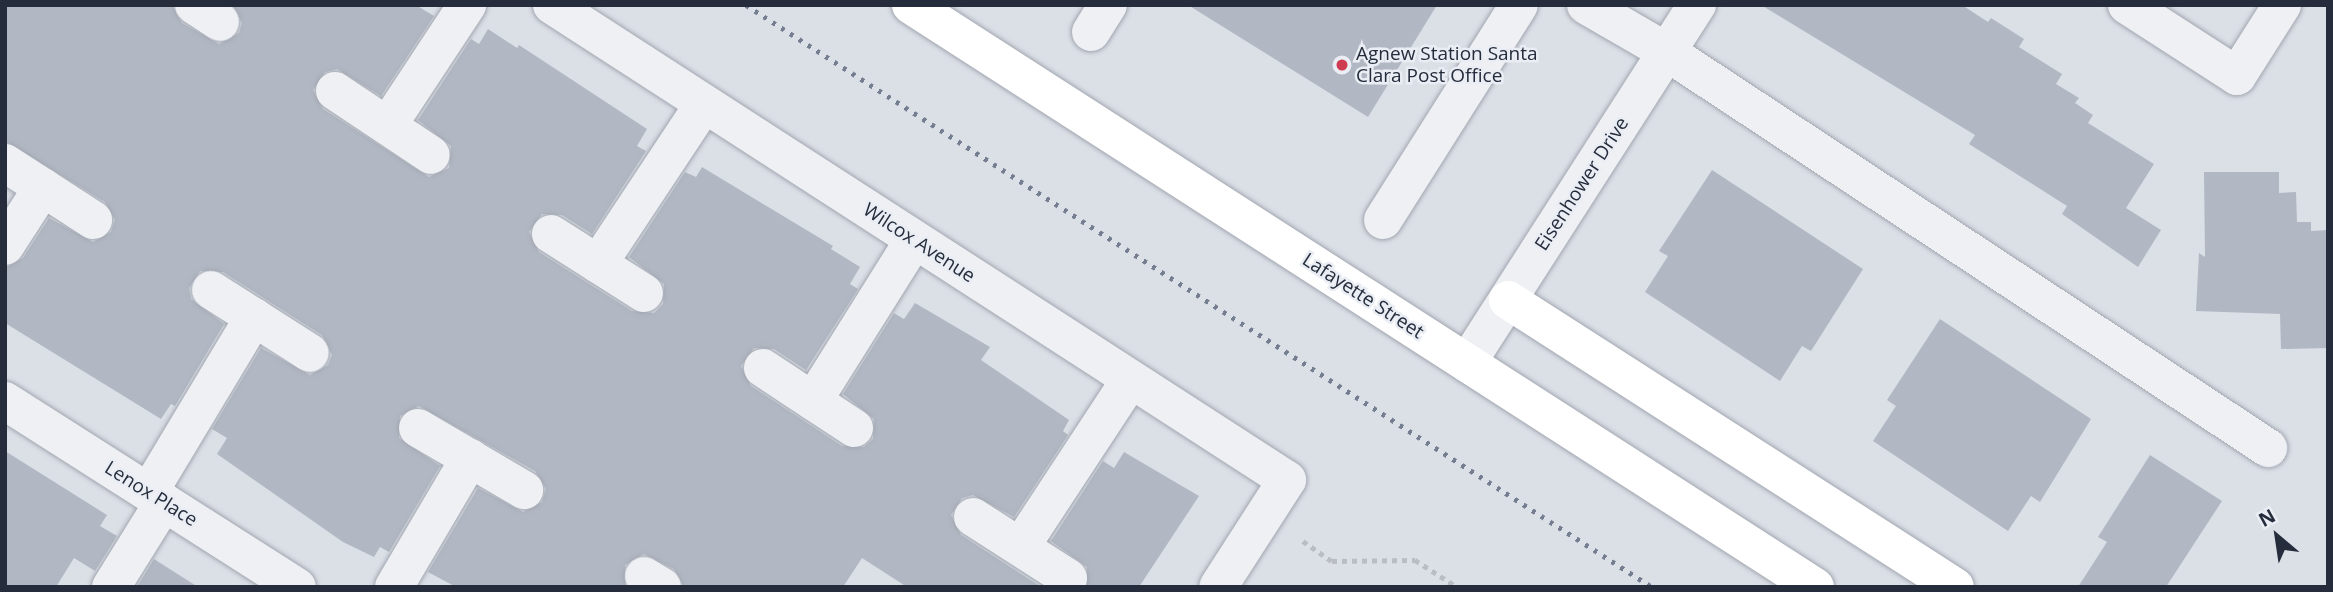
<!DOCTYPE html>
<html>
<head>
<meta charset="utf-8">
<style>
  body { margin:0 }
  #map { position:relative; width:2333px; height:592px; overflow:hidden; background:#dbdfe6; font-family:"Open Sans",sans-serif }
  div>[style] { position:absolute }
  .building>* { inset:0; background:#b2b8c3 }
  .path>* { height:4.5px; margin-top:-2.25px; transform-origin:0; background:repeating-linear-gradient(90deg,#babdc4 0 5px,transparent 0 10px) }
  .roads { filter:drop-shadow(0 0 2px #a1a6b0) drop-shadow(0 0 2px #a1a6b0) }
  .minor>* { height:38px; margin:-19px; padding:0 19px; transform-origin:19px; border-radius:19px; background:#eef0f4 }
  .major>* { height:38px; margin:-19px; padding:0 19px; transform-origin:19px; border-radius:19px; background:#fff }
  .rail>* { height:5px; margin-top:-2.5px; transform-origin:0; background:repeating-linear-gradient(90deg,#757e90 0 3.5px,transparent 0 10.5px) }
  .dots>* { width:19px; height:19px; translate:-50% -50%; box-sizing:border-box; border:4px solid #eaeef4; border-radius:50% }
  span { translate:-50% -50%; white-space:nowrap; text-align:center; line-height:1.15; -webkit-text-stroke:5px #eaeef4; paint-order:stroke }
  .poi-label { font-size:19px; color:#252d3c }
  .left { translate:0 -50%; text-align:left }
  .street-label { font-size:19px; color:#252d3c }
  .frame { position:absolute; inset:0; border:7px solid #252d3c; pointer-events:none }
  .north { position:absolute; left:2242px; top:501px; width:70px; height:70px; -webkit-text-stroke:5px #eaeef4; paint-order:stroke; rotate:331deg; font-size:19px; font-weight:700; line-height:28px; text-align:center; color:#252d3c }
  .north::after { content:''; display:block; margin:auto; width:24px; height:32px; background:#252d3c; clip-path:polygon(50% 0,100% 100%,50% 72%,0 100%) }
</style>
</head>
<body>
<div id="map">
  <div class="building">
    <div style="clip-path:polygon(5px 5px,172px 5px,182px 23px,219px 44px,239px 33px,242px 23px,233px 5px,416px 5px,434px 16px,381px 96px,337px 69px,325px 72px,313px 90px,323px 109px,429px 177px,449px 168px,451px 146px,418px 120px,471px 39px,479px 44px,488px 29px,517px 48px,519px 45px,647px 129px,637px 146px,646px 151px,592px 234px,562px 215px,542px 214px,529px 232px,539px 252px,632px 311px,654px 313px,663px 304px,664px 284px,629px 257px,685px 172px,696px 177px,702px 167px,833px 246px,831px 249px,860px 267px,850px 284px,858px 289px,806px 370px,774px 349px,754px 348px,741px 366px,751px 386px,842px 446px,864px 447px,873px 439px,874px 419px,843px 394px,894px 313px,904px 319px,915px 303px,990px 347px,981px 360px,1069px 420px,1063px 431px,1068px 435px,1014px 517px,973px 495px,962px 498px,951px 515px,961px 535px,1041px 587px,907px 587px,862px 558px,843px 587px,684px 587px,674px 569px,644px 554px,625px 565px,625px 587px,456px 587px,428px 572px,478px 488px,523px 512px,542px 502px,546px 489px,535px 471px,419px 406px,400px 416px,399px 438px,440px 466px,389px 552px,380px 547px,374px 557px,343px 542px,217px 454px,227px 438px,212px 429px,261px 348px,310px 375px,328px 365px,332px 355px,322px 335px,223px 272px,200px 271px,189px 288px,191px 299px,224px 324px,175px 406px,171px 404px,161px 419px,5px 323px,5px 268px,23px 258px,49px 218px,93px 242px,111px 232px,115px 220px,105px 202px,5px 141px)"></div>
    <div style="clip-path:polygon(1188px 5px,1437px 5px,1368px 117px)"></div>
    <div style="clip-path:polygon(1761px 5px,1962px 5px,1988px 22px,1991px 18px,2024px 39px,2019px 47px,2062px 74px,2056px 84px,2079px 98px,2075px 103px,2093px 115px,2088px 123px,2154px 164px,2126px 208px,2161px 230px,2138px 267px,2062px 214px,2067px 206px,1969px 144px,1975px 135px)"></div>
    <div style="clip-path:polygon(1712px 170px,1863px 269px,1811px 351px,1802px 346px,1780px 381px,1645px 292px,1668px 256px,1659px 251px)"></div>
    <div style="clip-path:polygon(2204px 172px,2279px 172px,2279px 193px,2296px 192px,2297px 222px,2311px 222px,2311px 231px,2328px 230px,2328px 348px,2281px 349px,2280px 314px,2196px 311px,2199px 253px,2205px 257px)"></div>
    <div style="clip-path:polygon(1940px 319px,2091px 419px,2040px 502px,2031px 496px,2008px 531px,1873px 441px,1896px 406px,1887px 400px)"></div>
    <div style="clip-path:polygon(5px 451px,107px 515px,100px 526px,117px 536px,95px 571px,74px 558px,56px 587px,5px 587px)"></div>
    <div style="clip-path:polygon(1124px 452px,1199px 496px,1139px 587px,1087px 587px,1087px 567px,1051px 541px,1103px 461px,1114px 468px)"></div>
    <div style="clip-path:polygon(2150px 455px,2222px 501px,2166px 587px,2078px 587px,2107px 542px,2098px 537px)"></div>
    <div style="clip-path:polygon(154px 559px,198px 587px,137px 587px)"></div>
  </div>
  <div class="path">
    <div style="left:1303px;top:541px;width:35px;rotate:35deg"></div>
    <div style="left:1332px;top:561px;width:83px;rotate:-0.7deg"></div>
    <div style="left:1415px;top:560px;width:50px;rotate:32.7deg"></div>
  </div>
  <div class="roads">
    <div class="minor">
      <div style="left:194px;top:5px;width:31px;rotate:33deg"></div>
      <div style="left:552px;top:5px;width:875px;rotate:32.87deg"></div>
      <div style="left:1287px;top:480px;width:127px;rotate:122.8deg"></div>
      <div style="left:1586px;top:5px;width:94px;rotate:30.1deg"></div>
      <div style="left:1667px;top:52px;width:720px;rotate:33.38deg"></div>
      <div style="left:2127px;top:5px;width:131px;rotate:32.8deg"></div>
      <div style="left:2237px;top:76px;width:84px;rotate:-57.6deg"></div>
      <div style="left:1091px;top:32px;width:32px;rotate:-58deg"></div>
      <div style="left:335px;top:91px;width:115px;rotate:33.7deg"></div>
      <div style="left:388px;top:125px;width:144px;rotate:-56.6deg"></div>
      <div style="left:5px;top:163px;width:105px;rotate:32.9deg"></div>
      <div style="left:1383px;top:220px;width:254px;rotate:-57.7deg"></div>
      <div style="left:551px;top:234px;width:110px;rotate:32.4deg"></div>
      <div style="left:5px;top:246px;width:70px;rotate:-57.2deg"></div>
      <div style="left:598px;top:264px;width:192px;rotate:-56.5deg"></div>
      <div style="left:211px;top:290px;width:117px;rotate:32.5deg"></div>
      <div style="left:1467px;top:363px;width:426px;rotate:-57.3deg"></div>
      <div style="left:763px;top:368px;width:109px;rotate:33.4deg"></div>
      <div style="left:5px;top:401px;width:346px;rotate:32.5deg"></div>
      <div style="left:813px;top:401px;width:190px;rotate:-57.9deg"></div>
      <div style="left:418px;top:428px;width:123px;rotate:30.3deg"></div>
      <div style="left:149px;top:492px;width:204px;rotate:-59deg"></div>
      <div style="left:973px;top:517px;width:113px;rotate:32.7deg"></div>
      <div style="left:1021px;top:546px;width:199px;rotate:-56.7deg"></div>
      <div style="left:644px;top:576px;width:21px;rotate:31deg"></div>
      <div style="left:111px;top:587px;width:100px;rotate:-58.1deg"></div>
      <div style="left:394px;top:587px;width:150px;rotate:-59.5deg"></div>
    </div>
    <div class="major">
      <div style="left:911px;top:5px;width:1075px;rotate:32.77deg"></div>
      <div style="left:1508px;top:300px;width:531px;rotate:32.7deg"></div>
    </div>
  </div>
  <div class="rail">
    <div style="left:746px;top:5px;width:1077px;rotate:32.72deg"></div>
  </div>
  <div class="dots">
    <div style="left:1342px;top:65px;background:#d03c4f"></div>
  </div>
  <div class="poi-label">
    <span class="left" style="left:1356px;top:65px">Agnew Station Santa<br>Clara Post Office</span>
  </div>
  <div class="street-label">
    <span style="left:1582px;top:184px;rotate:-57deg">Eisenhower Drive</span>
    <span style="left:919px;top:243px;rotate:33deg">Wilcox Avenue</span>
    <span style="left:1363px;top:296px;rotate:33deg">Lafayette Street</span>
    <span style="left:151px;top:494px;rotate:32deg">Lenox Place</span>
  </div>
  <div class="frame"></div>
  <div class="north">N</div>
</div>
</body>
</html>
